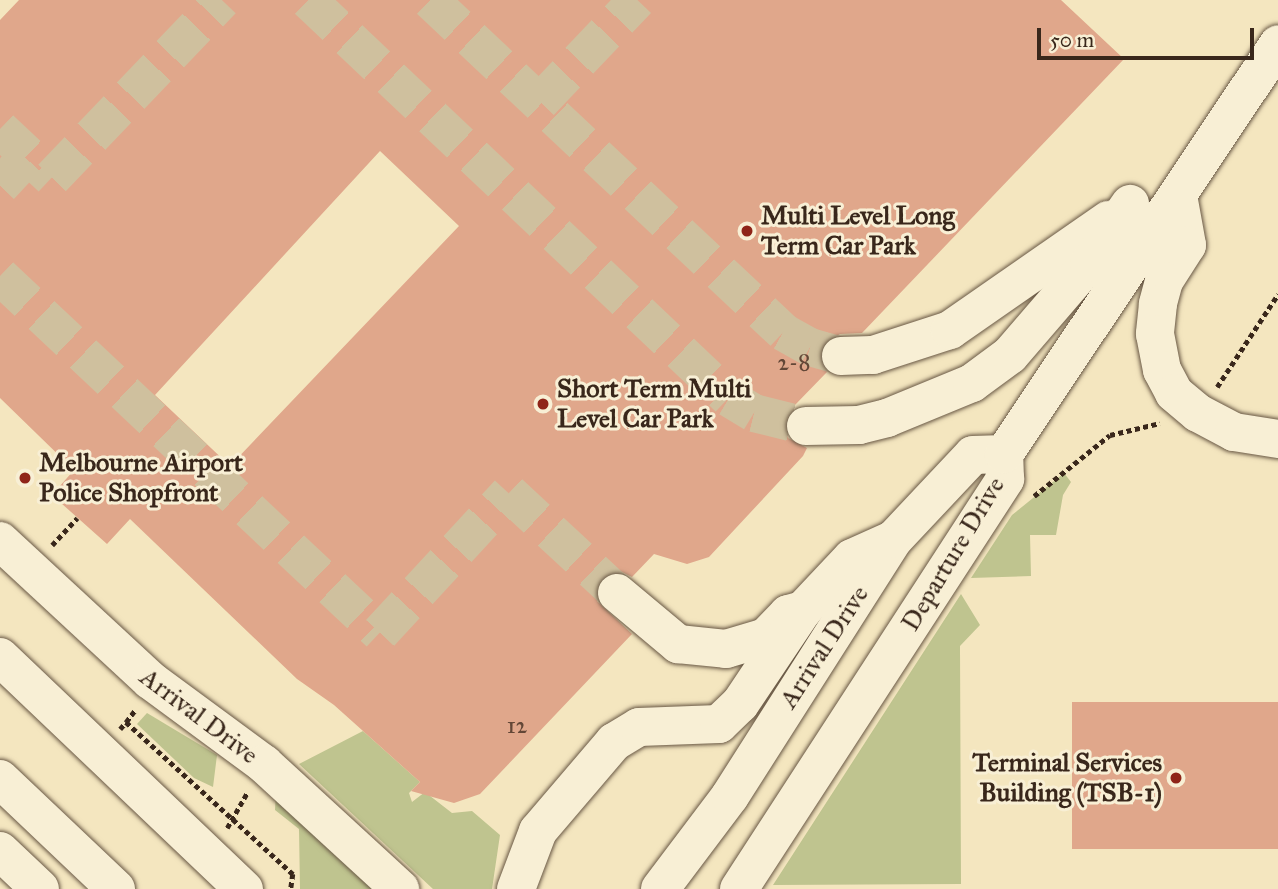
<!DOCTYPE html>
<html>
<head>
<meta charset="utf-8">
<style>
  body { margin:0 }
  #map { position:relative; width:1278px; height:889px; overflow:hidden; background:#f4e6bf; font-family:"IM FELL Great Primer",serif }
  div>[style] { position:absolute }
  .green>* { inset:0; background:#bfc48f }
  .building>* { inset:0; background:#e0a78b; transform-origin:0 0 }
  .minor-tunnel>* { height:38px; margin-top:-19px; transform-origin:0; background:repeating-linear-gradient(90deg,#cfc09e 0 38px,transparent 0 57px) }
  .path>* { height:4.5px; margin-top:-2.25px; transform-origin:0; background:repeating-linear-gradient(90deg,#39271b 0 5px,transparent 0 8.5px) }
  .roads { filter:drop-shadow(0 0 2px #685744) drop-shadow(0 0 2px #685744) }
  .minor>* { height:38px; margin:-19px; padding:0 19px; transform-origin:19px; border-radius:19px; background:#f8efd5 }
  .dots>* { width:19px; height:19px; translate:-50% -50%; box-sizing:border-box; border:4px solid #f8efd5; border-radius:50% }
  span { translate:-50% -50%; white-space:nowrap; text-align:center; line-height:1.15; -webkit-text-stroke:6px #f8efd5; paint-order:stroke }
  .number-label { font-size:23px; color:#634737 }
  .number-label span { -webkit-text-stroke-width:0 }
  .poi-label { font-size:26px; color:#39271b; font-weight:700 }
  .left { translate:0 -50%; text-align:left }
  .right { translate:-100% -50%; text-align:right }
  .street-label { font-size:26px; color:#39271b }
  .scale { position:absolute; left:1037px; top:28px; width:217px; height:32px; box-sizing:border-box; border:4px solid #39271b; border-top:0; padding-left:9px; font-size:21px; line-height:24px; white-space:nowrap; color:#39271b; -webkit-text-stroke:5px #f8efd5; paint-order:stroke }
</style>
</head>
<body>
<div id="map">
  <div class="green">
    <div style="clip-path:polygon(1064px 473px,1071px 482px,1063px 495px,1056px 535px,1030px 535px,1031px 576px,971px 578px,1012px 515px)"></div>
    <div style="clip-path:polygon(961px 594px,980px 625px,960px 646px,961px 884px,773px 885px)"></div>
    <div style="clip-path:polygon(147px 713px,217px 755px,213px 787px,194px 778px,137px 724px)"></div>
    <div style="clip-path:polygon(363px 731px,420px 782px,409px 793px,412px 802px,425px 792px,452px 813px,472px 811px,500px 835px,492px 889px,433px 889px,299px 764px)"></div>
    <div style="clip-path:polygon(276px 790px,378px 889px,300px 889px,299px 829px,275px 810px)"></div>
  </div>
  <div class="building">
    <div style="clip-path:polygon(evenodd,19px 0,1061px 0,1124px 59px,862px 333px,840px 334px,822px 345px,819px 357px,827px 372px,794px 406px,784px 426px,788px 438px,807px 448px,803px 456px,709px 557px,687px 564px,654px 554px,632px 577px,620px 571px,601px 578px,597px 601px,632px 634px,480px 794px,454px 803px,411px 791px,420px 782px,334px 705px,297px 679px,130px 519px,107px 544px,52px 495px,74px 470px,0 398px,0 20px,19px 0,380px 151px,459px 226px,230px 466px,155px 395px,380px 151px)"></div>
    <div style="left:1278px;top:702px;width:147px;height:206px;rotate:90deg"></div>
  </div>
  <div class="minor-tunnel">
    <div style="left:308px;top:0;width:579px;rotate:43.39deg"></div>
    <div style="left:729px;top:398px;width:29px;rotate:31deg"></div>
    <div style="left:754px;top:413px;width:54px;rotate:14deg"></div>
    <div style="left:430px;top:0;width:485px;rotate:43.2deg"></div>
    <div style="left:783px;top:332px;width:31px;rotate:29deg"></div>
    <div style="left:810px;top:347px;width:32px;rotate:16deg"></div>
    <div style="left:540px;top:102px;width:141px;rotate:-46.4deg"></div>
    <div style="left:0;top:129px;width:71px;rotate:43.3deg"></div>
    <div style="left:52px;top:178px;width:246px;rotate:-46.3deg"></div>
    <div style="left:0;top:186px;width:41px;rotate:-47deg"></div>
    <div style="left:0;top:276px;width:521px;rotate:43.21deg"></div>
    <div style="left:380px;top:633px;width:190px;rotate:-47.3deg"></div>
    <div style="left:509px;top:493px;width:147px;rotate:42.8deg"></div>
  </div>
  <div class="path">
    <div style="left:1217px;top:387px;width:111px;rotate:-56.7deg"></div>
    <div style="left:1034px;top:496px;width:97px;rotate:-38.8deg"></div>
    <div style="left:1110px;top:435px;width:51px;rotate:-13.5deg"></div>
    <div style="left:52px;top:545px;width:37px;rotate:-47deg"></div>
    <div style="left:126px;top:722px;width:15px;rotate:-53deg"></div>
    <div style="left:120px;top:729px;width:9px;rotate:-49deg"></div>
    <div style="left:126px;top:722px;width:226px;rotate:42.3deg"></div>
    <div style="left:293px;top:874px;width:15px;rotate:98deg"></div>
    <div style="left:227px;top:828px;width:40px;rotate:-60.3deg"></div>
  </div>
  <div class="roads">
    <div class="minor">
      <div style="left:1178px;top:195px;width:51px;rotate:79.8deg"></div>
      <div style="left:1187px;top:245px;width:43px;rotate:122.6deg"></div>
      <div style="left:1164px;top:281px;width:24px;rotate:105deg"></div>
      <div style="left:1158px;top:304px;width:30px;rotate:96deg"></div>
      <div style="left:1155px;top:334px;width:37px;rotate:79deg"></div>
      <div style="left:1162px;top:370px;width:26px;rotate:62deg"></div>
      <div style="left:1174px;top:393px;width:31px;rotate:40deg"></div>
      <div style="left:1198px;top:413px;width:41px;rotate:27.8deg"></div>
      <div style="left:1234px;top:432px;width:45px;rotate:9deg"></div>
      <div style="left:841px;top:356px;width:32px;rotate:-2deg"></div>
      <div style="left:873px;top:355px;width:81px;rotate:-18deg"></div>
      <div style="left:950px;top:330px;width:193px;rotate:-34.8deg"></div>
      <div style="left:806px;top:426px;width:53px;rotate:-1.1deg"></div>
      <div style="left:859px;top:425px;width:29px;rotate:-14deg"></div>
      <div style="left:887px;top:418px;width:92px;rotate:-22.4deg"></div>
      <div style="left:972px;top:383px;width:47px;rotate:-36.4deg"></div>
      <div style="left:1010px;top:355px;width:121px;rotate:-49.3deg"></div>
      <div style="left:1089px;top:263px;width:72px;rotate:-55.2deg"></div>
      <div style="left:0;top:541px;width:205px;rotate:42.8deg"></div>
      <div style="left:150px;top:680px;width:142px;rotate:36.4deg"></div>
      <div style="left:264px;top:764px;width:185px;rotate:42.6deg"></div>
      <div style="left:617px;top:593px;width:80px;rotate:39.9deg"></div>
      <div style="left:678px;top:644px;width:48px;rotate:5.9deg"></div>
      <div style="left:726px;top:649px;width:42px;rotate:-16.7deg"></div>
      <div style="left:766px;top:637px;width:32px;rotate:-46deg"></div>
      <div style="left:788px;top:614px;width:16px;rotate:-15deg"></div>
      <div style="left:803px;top:610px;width:71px;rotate:-46.7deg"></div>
      <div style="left:852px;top:558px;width:44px;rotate:-24.2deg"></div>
      <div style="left:0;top:657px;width:337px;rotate:43.6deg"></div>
      <div style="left:0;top:779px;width:160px;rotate:43.5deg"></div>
      <div style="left:0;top:851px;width:55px;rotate:43.5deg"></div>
      <div style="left:516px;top:889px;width:62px;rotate:-69.2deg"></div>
      <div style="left:538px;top:831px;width:117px;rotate:-49.5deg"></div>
      <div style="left:614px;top:742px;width:29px;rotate:-31deg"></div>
      <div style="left:639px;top:727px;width:80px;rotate:-2.1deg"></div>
      <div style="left:719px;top:724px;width:29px;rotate:-44deg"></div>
      <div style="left:740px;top:704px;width:113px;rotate:-56.2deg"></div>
      <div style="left:660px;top:889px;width:116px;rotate:-53deg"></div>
      <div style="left:730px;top:796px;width:305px;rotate:-57.5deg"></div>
      <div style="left:894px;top:539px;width:115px;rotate:-46.8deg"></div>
      <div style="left:973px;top:455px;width:31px;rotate:-2deg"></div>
      <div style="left:739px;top:889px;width:489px;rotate:-57deg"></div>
      <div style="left:1005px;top:479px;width:25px;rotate:-92deg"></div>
      <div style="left:1004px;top:454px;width:493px;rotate:-56.2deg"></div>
    </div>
  </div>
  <div class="dots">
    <div style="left:747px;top:231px;background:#8f2418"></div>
    <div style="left:543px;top:404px;background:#8f2418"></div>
    <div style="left:25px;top:478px;background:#8f2418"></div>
    <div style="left:1176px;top:778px;background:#8f2418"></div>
  </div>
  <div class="number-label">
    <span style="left:794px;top:362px">2-8</span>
    <span style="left:517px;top:725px">12</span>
  </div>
  <div class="poi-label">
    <span class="left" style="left:761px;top:231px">Multi Level Long<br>Term Car Park</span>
    <span class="left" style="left:557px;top:404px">Short Term Multi<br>Level Car Park</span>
    <span class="left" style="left:39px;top:478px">Melbourne Airport<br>Police Shopfront</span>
    <span class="right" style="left:1162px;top:778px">Terminal Services<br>Building (TSB-1)</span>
  </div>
  <div class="street-label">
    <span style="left:953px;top:554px;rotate:-59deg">Departure Drive</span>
    <span style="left:824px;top:647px;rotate:-57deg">Arrival Drive</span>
    <span style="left:199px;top:716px;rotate:37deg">Arrival Drive</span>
  </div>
  <div class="scale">50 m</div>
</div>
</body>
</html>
